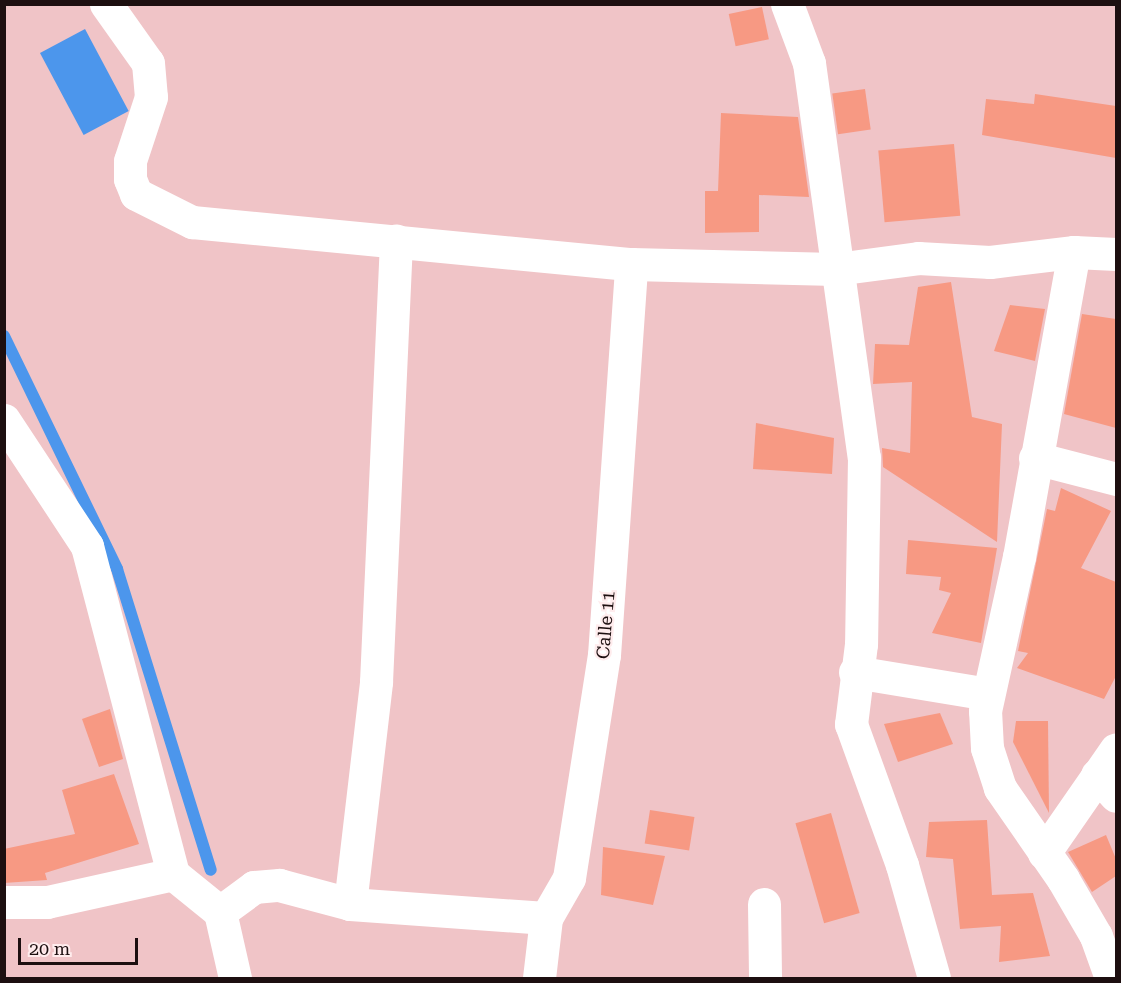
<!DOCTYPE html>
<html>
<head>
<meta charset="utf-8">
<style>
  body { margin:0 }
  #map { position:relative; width:1121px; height:983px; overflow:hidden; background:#f0c4c7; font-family:"Roboto Serif",serif }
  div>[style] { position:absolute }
  .water>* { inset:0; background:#4c96ec; transform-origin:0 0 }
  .stream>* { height:12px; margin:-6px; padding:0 6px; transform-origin:6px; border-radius:6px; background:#4c96ec }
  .building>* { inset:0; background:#f79983; transform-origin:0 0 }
  .minor>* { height:33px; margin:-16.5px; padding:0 16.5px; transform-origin:16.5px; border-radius:16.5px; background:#fff }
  span { translate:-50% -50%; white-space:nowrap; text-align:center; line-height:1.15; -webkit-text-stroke:4.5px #ffeced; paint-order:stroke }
  .street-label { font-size:18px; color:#1d0f10 }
  .frame { position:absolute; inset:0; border:6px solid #1d0f10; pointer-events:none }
  .scale { position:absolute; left:18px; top:938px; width:120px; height:27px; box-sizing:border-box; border:3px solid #1d0f10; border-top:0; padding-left:8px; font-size:18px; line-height:21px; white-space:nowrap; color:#1d0f10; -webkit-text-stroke:4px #ffeced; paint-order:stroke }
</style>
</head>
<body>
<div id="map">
  <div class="water">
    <div style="left:85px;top:29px;width:93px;height:51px;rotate:62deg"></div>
  </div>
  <div class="stream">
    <div style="left:4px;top:336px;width:259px;rotate:64.1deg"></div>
    <div style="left:117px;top:569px;width:315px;rotate:72.7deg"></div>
  </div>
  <div class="building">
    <div style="left:762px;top:7px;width:33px;height:34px;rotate:78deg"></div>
    <div style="left:865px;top:89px;width:41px;height:33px;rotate:82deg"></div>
    <div style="clip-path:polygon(1035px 94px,1116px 106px,1116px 158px,982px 135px,986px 99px,1034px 104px)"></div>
    <div style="clip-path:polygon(721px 113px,798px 117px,809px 197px,759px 195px,759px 232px,705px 233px,705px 191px,718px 191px)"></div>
    <div style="left:954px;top:144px;width:72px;height:76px;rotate:85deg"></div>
    <div style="clip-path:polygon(951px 282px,972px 417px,1002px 424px,997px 542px,883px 467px,882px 448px,910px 453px,912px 382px,873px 384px,875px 344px,909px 345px,918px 287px)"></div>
    <div style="clip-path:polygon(1010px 305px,1045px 309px,1035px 361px,994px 351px)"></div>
    <div style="clip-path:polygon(1082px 314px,1116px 319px,1116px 428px,1064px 414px)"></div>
    <div style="clip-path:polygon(756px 423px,834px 438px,832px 474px,753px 469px)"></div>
    <div style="clip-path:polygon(1061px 488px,1111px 511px,1081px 568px,1116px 582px,1116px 676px,1104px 699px,1017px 668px,1028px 653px,1018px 651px,1047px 509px,1055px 511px)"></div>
    <div style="clip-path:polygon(908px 540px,997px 548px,981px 643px,932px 633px,951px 593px,939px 590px,941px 577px,906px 574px)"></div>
    <div style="clip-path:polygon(110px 709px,123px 759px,99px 767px,82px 719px)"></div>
    <div style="clip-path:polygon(940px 713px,953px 744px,898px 762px,884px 724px)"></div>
    <div style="clip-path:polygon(1016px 721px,1048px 721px,1049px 813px,1013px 742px)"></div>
    <div style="clip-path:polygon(114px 774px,139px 844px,45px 873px,47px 880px,4px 883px,4px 849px,75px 834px,62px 790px)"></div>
    <div style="left:650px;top:810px;width:45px;height:34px;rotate:9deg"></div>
    <div style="left:831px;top:813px;width:104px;height:37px;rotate:74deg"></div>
    <div style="clip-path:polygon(987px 820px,992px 895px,1033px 893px,1050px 956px,999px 962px,1001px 926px,960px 929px,953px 859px,926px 857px,929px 822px)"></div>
    <div style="clip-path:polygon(1106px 835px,1116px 859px,1116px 876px,1092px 892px,1068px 852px)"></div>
    <div style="clip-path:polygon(603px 847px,665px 856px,653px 905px,601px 895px)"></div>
  </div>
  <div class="minor">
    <div style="left:106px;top:4px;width:72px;rotate:54.6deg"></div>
    <div style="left:148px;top:63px;width:34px;rotate:85deg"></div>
    <div style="left:151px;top:97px;width:67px;rotate:108.2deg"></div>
    <div style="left:130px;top:161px;width:18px;rotate:90deg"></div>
    <div style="left:130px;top:179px;width:16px;rotate:68deg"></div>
    <div style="left:136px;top:194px;width:63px;rotate:26.6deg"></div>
    <div style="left:192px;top:222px;width:441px;rotate:5.5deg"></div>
    <div style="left:631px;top:264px;width:205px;rotate:1.4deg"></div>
    <div style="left:836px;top:269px;width:83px;rotate:-7.6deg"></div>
    <div style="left:918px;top:258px;width:72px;rotate:3.2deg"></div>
    <div style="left:990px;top:262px;width:85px;rotate:-6.8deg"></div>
    <div style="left:787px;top:4px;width:63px;rotate:69.6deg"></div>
    <div style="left:809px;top:63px;width:398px;rotate:82.1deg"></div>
    <div style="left:864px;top:457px;width:187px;rotate:90.9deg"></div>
    <div style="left:861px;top:644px;width:81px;rotate:97.1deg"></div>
    <div style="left:851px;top:724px;width:150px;rotate:70.1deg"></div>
    <div style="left:902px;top:865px;width:117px;rotate:74.2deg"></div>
    <div style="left:4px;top:420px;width:151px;rotate:56.6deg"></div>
    <div style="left:87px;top:546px;width:339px;rotate:75.3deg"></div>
    <div style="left:173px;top:874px;width:60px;rotate:39deg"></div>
    <div style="left:220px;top:912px;width:68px;rotate:77.2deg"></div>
    <div style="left:1035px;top:458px;width:84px;rotate:14.5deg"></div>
    <div style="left:855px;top:672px;width:135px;rotate:9.4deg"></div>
    <div style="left:1097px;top:775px;width:28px;rotate:48deg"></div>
    <div style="left:1044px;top:853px;width:126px;rotate:-55.3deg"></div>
    <div style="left:4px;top:902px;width:43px"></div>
    <div style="left:47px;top:902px;width:129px;rotate:-12.5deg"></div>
    <div style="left:350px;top:904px;width:224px;rotate:-83.3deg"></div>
    <div style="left:376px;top:682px;width:442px;rotate:-87.4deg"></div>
    <div style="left:764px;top:904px;width:74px;rotate:89.2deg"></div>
    <div style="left:220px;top:912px;width:42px;rotate:-36.3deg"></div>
    <div style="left:254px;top:887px;width:25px;rotate:-5deg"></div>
    <div style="left:279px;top:885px;width:73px;rotate:15deg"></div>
    <div style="left:350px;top:904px;width:196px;rotate:4.1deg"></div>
    <div style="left:539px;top:978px;width:60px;rotate:-83.3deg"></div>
    <div style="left:546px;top:918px;width:46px;rotate:-60.1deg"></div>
    <div style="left:569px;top:878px;width:226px;rotate:-81.1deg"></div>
    <div style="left:604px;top:655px;width:392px;rotate:-86deg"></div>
    <div style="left:1111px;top:978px;width:45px;rotate:-109.7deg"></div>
    <div style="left:1096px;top:936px;width:66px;rotate:-120.1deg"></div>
    <div style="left:1063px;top:879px;width:111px;rotate:-124.7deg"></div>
    <div style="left:1000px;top:788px;width:42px;rotate:-108deg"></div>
    <div style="left:987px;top:748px;width:37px;rotate:-93deg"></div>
    <div style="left:985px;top:711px;width:158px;rotate:-77.6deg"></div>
    <div style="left:1019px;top:557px;width:310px;rotate:-79.8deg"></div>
    <div style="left:1074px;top:252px;width:42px;rotate:2.7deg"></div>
  </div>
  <div class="street-label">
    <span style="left:606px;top:625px;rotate:-85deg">Calle 11</span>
  </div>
  <div class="frame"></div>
  <div class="scale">20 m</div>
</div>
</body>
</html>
